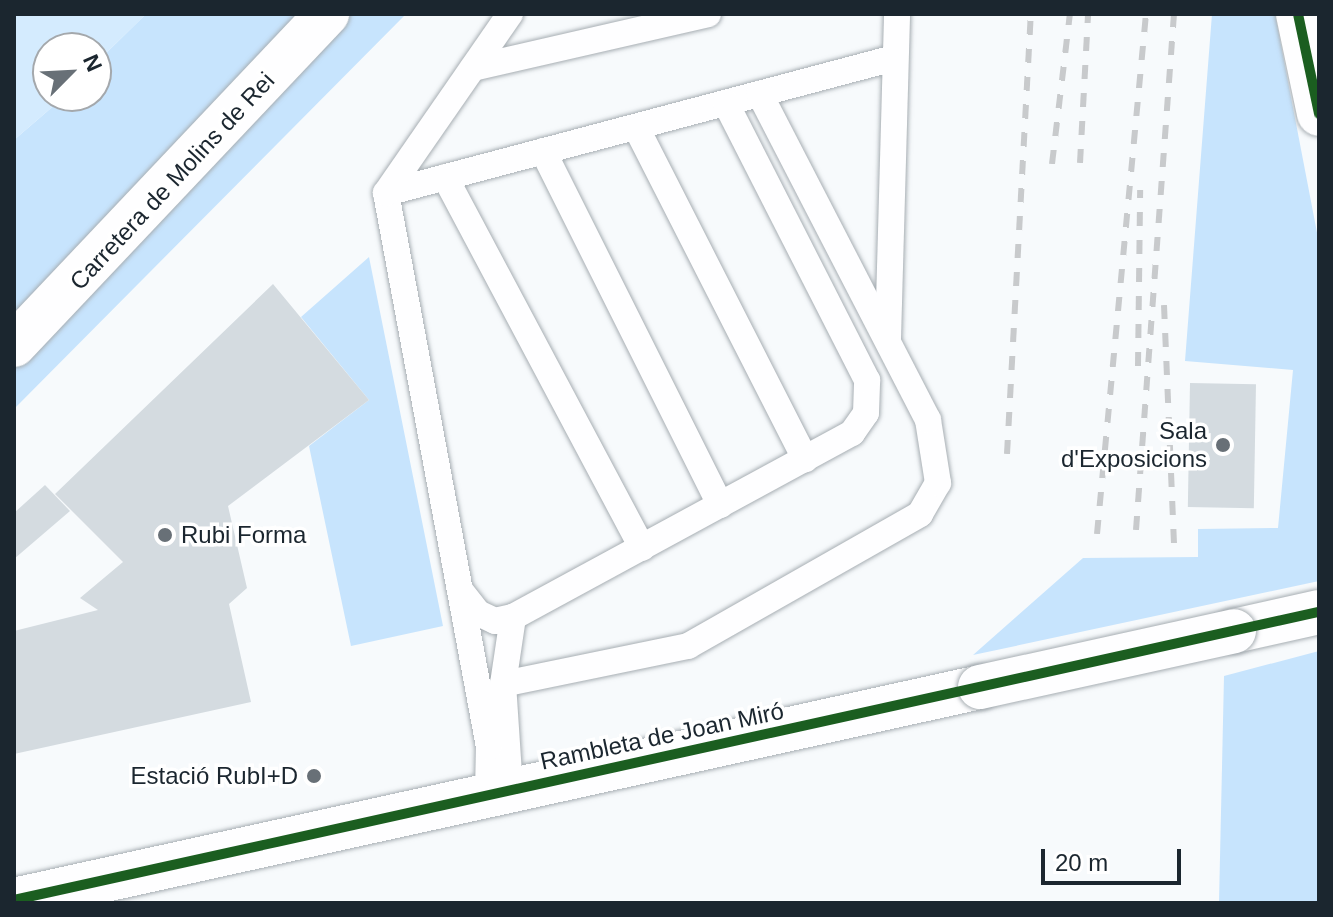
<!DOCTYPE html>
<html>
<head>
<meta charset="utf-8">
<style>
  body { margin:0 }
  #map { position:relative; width:1333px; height:917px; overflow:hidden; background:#f7fafc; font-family:Arial,sans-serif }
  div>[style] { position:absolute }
  .green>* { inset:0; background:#c7e4fd }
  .water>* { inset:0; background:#d4ebfe }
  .building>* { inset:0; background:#d4dbe0; transform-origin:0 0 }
  .roads { filter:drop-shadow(0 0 2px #a7aeb3) drop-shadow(0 0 2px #a7aeb3) }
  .service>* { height:26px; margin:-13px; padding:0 13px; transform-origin:13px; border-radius:13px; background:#fefeff }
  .minor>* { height:44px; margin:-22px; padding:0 22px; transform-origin:22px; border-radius:22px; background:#fefeff }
  .tertiary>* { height:44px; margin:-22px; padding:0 22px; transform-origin:22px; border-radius:22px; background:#fefeff }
  .secondary>* { height:44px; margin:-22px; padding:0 22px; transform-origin:22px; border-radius:22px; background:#fefeff }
  .rail>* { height:6px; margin-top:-3px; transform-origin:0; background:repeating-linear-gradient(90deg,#c8cacc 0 14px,transparent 0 28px) }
  .bridges { filter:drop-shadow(0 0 2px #a7aeb3) drop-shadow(0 0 2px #a7aeb3) }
  .tertiary-bridge>* { height:44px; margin:-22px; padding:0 22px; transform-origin:22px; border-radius:22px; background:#fefeff }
  .cycleway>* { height:10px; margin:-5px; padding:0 5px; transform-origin:5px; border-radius:5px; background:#1b5e20 }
  .dots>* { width:22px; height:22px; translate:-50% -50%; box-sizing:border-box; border:4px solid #fff; border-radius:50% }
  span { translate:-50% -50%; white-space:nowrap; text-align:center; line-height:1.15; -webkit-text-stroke:7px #fff; paint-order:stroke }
  .street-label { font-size:24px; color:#1b262f }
  .poi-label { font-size:24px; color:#1b262f }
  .right { translate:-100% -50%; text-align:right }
  .left { translate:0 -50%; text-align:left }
  .frame { position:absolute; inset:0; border:16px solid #1b262f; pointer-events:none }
  .north { position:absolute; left:32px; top:32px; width:80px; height:80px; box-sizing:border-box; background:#fff; border:2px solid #a4a8ac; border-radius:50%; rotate:66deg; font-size:22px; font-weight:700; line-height:32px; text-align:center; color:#1b262f }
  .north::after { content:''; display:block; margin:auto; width:28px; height:36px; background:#687077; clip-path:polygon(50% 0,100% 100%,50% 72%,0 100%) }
  .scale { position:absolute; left:1041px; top:849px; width:140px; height:36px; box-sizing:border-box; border:4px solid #1b262f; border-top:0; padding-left:10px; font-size:24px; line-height:28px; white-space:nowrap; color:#1b262f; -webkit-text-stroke:6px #fff; paint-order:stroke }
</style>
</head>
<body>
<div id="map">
  <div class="green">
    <div style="clip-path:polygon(146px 14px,406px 14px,14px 409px,14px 140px,65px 96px,96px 96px,96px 63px)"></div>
    <div style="clip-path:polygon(1212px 14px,1275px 14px,1319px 243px,1319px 581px,973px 655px,1083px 558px,1198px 557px,1198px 529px,1278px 528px,1293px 370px,1185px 361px)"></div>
    <div style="clip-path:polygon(369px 257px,443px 626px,351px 646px,309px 446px,369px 400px,301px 317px)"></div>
    <div style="clip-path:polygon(1319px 651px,1319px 903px,1219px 903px,1224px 676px)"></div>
  </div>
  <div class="water">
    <div style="clip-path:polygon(14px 14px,146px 14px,96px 63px,96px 48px,48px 48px,48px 96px,65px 96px,14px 140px)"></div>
  </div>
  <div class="building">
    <div style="clip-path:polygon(273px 284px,369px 400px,228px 506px,247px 588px,229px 604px,251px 702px,14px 754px,14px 631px,98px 610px,80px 598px,123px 562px,55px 494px)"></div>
    <div style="left:1190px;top:383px;width:66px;height:124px;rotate:1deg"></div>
    <div style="clip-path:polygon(45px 485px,70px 511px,14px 559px,14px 513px)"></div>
  </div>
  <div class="roads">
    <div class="service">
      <div style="left:473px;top:68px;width:241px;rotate:-12.9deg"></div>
      <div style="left:636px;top:127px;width:373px;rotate:63deg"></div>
      <div style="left:543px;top:151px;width:396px;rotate:63.4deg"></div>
      <div style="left:445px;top:177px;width:420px;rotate:62deg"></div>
      <div style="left:386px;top:193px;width:526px;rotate:-14.88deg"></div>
      <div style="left:888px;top:339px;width:325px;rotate:-88.4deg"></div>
      <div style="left:460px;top:590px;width:29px;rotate:52deg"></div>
      <div style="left:478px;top:613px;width:19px;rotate:25deg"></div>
      <div style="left:495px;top:621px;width:18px;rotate:-13deg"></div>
      <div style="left:503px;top:684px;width:189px;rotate:-11.6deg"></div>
      <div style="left:688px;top:646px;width:267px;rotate:-29.6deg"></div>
      <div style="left:920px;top:514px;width:36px;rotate:-60deg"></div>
      <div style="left:938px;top:483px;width:64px;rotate:-99deg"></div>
      <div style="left:928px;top:420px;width:367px;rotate:-117.3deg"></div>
      <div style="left:510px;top:789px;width:105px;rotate:-93.8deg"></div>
      <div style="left:503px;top:684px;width:68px;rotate:-81.5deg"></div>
      <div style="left:513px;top:617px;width:386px;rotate:-28.5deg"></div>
      <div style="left:852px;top:433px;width:24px;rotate:-55deg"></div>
      <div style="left:866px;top:413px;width:33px;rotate:-88deg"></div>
      <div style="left:867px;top:380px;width:311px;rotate:-117deg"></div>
      <div style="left:488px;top:793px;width:46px;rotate:-88.8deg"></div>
      <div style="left:489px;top:747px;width:563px;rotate:-100.53deg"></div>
      <div style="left:386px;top:193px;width:218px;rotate:-55.3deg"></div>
    </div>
    <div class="minor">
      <div style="left:1298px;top:14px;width:102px;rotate:78.1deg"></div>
    </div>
    <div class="tertiary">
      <div style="left:1234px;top:631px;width:87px;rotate:-12.6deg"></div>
      <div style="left:14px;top:900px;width:989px;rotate:-12.43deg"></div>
    </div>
    <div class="secondary">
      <div style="left:14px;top:345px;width:456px;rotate:-46.6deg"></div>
    </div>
  </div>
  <div class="rail">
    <div style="left:1080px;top:163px;width:149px;rotate:-86.9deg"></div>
    <div style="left:1052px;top:164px;width:151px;rotate:-83.2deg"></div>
    <div style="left:1164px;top:305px;width:240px;rotate:87.6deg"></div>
    <div style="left:1138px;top:366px;width:176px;rotate:-89.3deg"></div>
    <div style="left:1007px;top:454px;width:441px;rotate:-86.9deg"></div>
    <div style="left:1136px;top:530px;width:517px;rotate:-85.79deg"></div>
    <div style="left:1097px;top:534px;width:522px;rotate:-84.62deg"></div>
  </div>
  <div class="bridges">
    <div class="tertiary-bridge">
      <div style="left:980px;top:687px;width:260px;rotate:-12.4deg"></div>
    </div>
  </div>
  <div class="cycleway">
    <div style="left:1298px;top:14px;width:102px;rotate:78.1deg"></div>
    <div style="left:14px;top:900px;width:1336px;rotate:-12.45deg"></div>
  </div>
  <div class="dots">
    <div style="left:1223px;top:445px;background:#687077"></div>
    <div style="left:165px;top:535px;background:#687077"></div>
    <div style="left:314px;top:776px;background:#687077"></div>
  </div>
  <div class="street-label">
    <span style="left:172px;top:181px;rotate:-47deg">Carretera de Molins de Rei</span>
    <span style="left:662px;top:736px;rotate:-12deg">Rambleta de Joan Miró</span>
  </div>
  <div class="poi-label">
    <span class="right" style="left:1207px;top:445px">Sala<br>d'Exposicions</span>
    <span class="left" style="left:181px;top:535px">Rubi Forma</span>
    <span class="right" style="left:298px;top:776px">Estació RubI+D</span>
  </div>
  <div class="frame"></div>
  <div class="north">N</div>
  <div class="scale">20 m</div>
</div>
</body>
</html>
